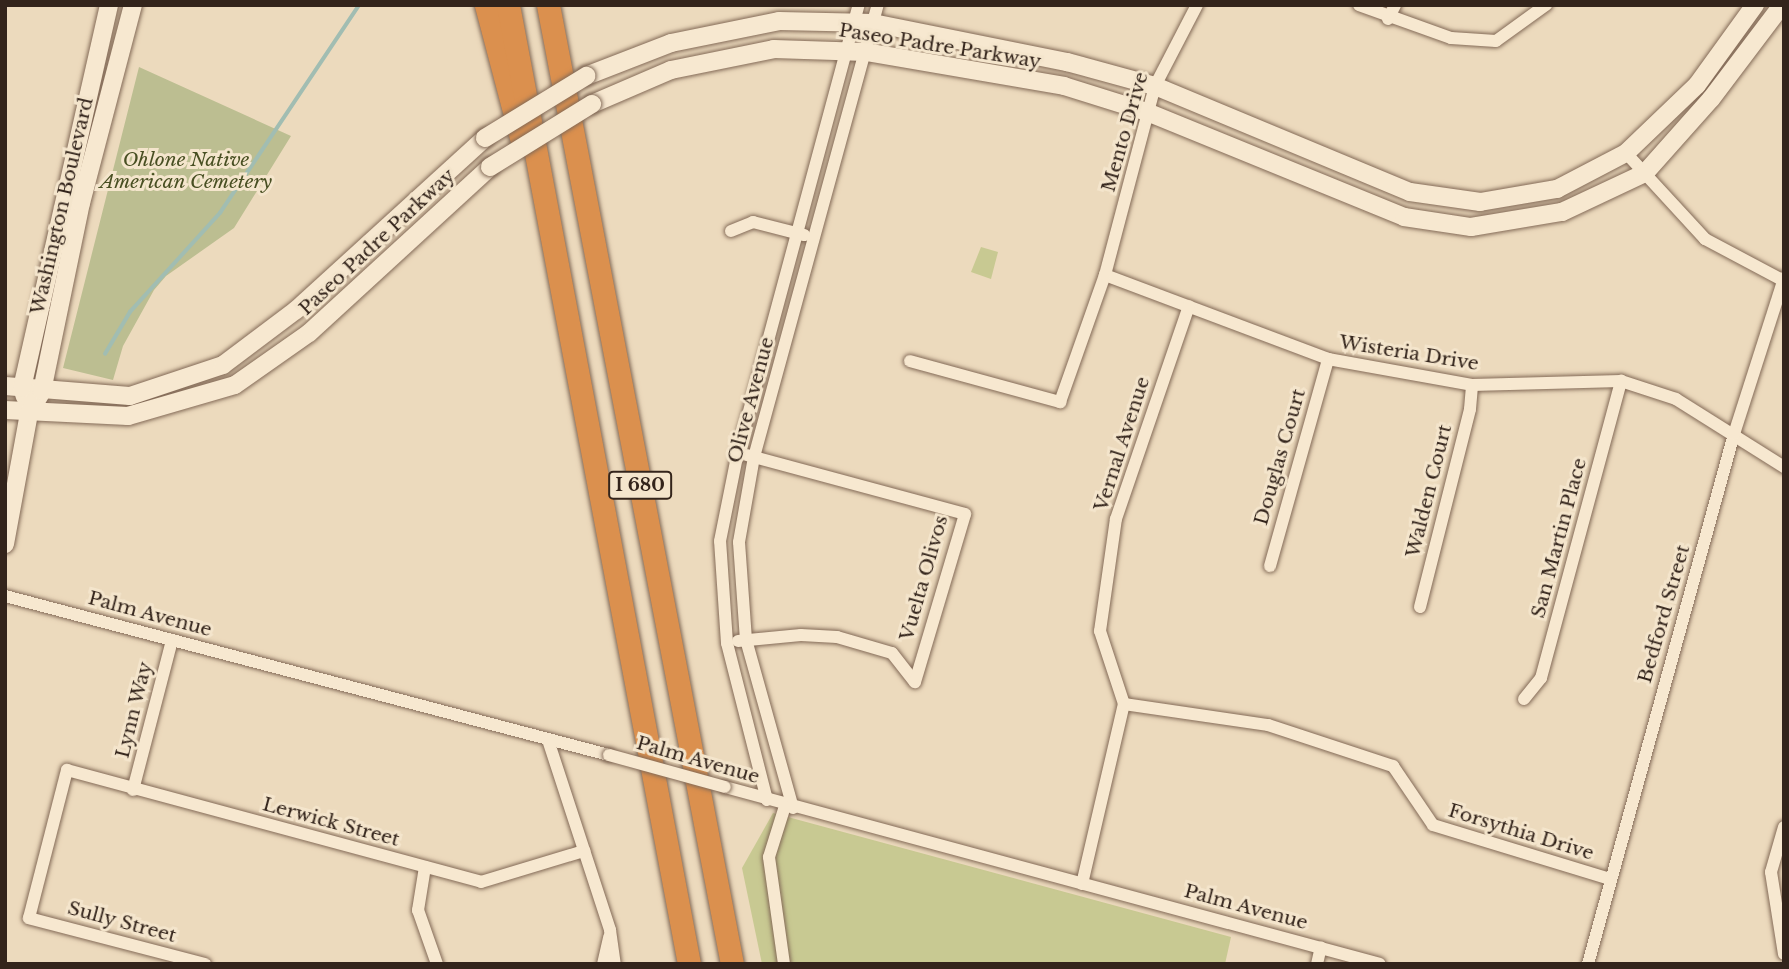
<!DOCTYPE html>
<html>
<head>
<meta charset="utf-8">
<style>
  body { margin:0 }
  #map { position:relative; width:1789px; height:969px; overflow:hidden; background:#ecdabd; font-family:"Libre Baskerville",serif }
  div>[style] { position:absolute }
  .green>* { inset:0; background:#c8c992 }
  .cemetery>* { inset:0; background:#bcbe91 }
  .stream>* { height:3.5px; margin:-1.75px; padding:0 1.75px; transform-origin:1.75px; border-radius:1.75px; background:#a1bdb2 }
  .roads { filter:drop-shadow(0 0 2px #836a57) drop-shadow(0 0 2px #836a57) }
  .street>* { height:12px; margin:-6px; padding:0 6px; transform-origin:6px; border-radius:6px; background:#f7e8d0 }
  .secondary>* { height:18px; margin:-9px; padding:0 9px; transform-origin:9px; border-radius:9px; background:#f7e8d0 }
  .highway>* { height:23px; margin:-11.5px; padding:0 11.5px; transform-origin:11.5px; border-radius:11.5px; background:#db904e }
  .bridges { filter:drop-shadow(0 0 2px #836a57) drop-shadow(0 0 2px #836a57) }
  .street-bridge>* { height:12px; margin:-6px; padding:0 6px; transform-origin:6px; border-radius:6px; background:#f7e8d0 }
  .secondary-bridge>* { height:18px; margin:-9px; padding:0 9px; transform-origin:9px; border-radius:9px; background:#f7e8d0 }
  span { translate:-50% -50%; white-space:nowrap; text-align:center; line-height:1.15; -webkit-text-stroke:6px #f4e5cc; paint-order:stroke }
  .shield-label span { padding:2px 5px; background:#f4e5cc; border:2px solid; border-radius:5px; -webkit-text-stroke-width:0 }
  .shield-label { font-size:18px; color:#33241b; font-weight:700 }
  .street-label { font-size:19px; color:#33241b }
  .park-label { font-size:19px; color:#484f22; font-style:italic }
  .frame { position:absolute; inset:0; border:7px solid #33241b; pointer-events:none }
</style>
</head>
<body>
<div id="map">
  <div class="green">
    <div style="clip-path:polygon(981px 247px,998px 252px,991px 279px,971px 272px)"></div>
    <div style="clip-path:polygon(773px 813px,1231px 937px,1225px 964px,762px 964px,742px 868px)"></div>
  </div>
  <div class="cemetery">
    <div style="clip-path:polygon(139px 67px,291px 136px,234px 228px,166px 276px,154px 290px,123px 346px,113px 380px,63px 368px)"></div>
  </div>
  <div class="stream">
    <div style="left:105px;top:354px;width:49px;rotate:-59.2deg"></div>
    <div style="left:130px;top:312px;width:134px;rotate:-47.7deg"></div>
    <div style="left:220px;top:213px;width:250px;rotate:-56.2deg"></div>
  </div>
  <div class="roads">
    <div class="street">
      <div style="left:1359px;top:5px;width:98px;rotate:19.7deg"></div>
      <div style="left:1451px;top:38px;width:45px;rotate:3.8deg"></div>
      <div style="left:1496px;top:41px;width:62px;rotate:-35.8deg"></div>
      <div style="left:1388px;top:19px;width:16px;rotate:-63deg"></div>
      <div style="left:1626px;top:153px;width:117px;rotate:47.4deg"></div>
      <div style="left:1705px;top:239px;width:89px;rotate:28deg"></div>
      <div style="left:731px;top:231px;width:24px;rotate:-22deg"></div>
      <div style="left:753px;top:222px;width:53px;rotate:14.3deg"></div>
      <div style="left:1105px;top:275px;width:238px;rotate:20.6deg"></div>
      <div style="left:1328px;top:359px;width:146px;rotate:10.2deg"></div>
      <div style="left:1472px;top:385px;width:149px;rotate:-1.5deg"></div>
      <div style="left:1621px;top:381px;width:58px;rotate:18.1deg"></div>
      <div style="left:1676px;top:399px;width:128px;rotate:32.2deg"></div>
      <div style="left:910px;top:361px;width:156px;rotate:15.3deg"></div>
      <div style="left:1060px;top:402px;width:135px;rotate:-70.5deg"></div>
      <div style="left:1105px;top:275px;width:196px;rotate:-75.2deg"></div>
      <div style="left:1155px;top:86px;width:91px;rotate:-62.6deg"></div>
      <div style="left:1270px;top:566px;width:215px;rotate:-74.3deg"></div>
      <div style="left:5px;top:596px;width:625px;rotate:14.75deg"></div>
      <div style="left:1420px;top:607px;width:204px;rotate:-75.8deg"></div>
      <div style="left:1470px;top:409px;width:24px;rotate:-85deg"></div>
      <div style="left:738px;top:641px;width:63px;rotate:-5.4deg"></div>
      <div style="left:801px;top:635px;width:36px;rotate:3deg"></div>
      <div style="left:837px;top:637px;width:57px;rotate:16.2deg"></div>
      <div style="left:892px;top:653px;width:37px;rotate:52deg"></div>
      <div style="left:915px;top:682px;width:175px;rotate:-73.4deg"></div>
      <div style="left:965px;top:514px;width:226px;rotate:-164.9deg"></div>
      <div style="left:1524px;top:699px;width:27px;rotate:-51deg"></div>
      <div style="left:1541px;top:678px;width:308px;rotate:-74.9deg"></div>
      <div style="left:1124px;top:704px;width:146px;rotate:8.3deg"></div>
      <div style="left:1268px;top:725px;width:132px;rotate:18.2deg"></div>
      <div style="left:1393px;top:766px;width:71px;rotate:55.9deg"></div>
      <div style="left:1433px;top:825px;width:185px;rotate:17deg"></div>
      <div style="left:548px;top:740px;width:200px;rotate:71.9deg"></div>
      <div style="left:610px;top:930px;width:34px;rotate:82deg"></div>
      <div style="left:725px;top:787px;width:678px;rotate:15.12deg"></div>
      <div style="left:133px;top:790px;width:155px;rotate:-75.4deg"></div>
      <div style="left:767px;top:800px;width:162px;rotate:-104.3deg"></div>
      <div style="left:727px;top:643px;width:102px;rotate:-93.9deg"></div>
      <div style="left:720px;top:541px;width:91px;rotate:-78.6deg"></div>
      <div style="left:738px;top:452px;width:463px;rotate:-74.9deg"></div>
      <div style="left:793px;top:808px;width:174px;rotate:-105.6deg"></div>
      <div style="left:746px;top:640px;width:98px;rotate:-94.1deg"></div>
      <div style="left:739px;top:542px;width:86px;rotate:-80deg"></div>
      <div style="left:754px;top:457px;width:469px;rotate:-74.7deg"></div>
      <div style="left:1784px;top:827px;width:47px;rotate:106.1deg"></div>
      <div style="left:1771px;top:872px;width:83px;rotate:81deg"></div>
      <div style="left:425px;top:867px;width:44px;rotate:99.2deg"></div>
      <div style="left:418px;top:910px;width:57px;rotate:70.6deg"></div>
      <div style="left:1082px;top:884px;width:185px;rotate:-76.9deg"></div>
      <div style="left:1124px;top:704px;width:77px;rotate:-108.2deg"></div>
      <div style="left:1100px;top:631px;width:113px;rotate:-81.9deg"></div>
      <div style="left:1116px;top:519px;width:225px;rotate:-71.1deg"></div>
      <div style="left:205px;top:964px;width:182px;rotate:-165.4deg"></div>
      <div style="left:29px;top:918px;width:153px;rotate:-75.6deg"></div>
      <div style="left:67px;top:770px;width:429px;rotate:15.1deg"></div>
      <div style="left:481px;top:882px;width:108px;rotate:-16.8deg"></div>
      <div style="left:603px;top:964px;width:28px;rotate:-77deg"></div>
      <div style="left:784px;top:964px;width:108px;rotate:-98deg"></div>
      <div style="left:769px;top:857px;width:53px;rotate:-72.6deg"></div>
      <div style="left:1317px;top:964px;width:17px;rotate:-77deg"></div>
      <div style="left:1588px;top:964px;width:550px;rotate:-74.6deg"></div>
      <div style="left:1734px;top:434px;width:164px;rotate:-72.2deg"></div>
    </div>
    <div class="secondary">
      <div style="left:586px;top:76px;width:91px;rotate:-21.2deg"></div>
      <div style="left:671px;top:43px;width:110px;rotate:-11.5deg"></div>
      <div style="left:779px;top:21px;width:94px;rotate:1.2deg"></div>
      <div style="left:873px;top:23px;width:198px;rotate:11.4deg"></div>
      <div style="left:1067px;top:62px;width:91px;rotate:15.3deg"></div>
      <div style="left:1155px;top:86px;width:276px;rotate:22.6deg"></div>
      <div style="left:1410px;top:192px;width:71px;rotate:8.1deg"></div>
      <div style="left:1480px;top:202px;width:78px;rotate:-9.6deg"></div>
      <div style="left:1557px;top:189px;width:78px;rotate:-27.6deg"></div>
      <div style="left:1626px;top:153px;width:98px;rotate:-43.8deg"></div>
      <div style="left:1697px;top:85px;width:99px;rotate:-54.1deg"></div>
      <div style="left:592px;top:104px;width:86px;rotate:-23.3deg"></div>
      <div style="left:671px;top:70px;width:105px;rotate:-11.5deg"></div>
      <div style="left:774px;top:49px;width:92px;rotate:1.9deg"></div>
      <div style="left:866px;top:52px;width:201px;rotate:9.7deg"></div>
      <div style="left:1064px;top:86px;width:87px;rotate:17.4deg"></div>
      <div style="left:1147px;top:112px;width:278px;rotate:22.2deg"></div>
      <div style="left:1404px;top:217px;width:68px;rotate:8.5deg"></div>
      <div style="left:1471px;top:227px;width:92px;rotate:-9.4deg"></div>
      <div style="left:1562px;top:212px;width:92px;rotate:-25.2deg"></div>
      <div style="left:1645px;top:173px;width:99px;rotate:-48.3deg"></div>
      <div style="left:1711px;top:99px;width:118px;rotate:-52.9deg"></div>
      <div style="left:5px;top:386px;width:125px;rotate:4.6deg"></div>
      <div style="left:130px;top:396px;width:98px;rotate:-18.4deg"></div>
      <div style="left:223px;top:365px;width:91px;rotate:-37deg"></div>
      <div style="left:296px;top:310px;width:256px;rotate:-42.3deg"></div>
      <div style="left:25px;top:397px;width:9px;rotate:-108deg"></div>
      <div style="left:22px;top:388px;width:393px;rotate:-77.2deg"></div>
      <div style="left:5px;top:410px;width:123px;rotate:2.8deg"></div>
      <div style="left:128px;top:416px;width:111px;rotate:-16.2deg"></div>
      <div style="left:235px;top:385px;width:90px;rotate:-35.1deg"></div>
      <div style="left:309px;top:333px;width:246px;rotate:-42.5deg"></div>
      <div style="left:5px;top:544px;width:133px;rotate:-79.6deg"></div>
      <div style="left:29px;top:413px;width:26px;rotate:-59deg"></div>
      <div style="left:42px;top:391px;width:192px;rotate:-78.3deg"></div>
      <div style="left:81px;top:203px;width:205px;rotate:-75.3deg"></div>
    </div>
    <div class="highway">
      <div style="left:486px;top:5px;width:141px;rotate:75.2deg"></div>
      <div style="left:508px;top:5px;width:976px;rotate:79.31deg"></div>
      <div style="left:548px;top:5px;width:976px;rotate:79.14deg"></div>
    </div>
  </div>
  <div class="bridges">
    <div class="street-bridge">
      <div style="left:609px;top:755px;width:120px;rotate:15.4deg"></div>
    </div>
    <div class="secondary-bridge">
      <div style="left:485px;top:138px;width:119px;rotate:-31.5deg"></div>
      <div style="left:490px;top:167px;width:120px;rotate:-31.7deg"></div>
    </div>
  </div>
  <div class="shield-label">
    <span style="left:640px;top:485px">I 680</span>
  </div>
  <div class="street-label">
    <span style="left:940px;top:46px;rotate:9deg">Paseo Padre Parkway</span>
    <span style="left:1125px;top:132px;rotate:-74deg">Mento Drive</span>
    <span style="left:62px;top:206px;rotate:-77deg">Washington Boulevard</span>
    <span style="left:377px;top:242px;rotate:-43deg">Paseo Padre Parkway</span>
    <span style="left:1409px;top:353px;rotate:9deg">Wisteria Drive</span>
    <span style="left:751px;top:400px;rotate:-75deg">Olive Avenue</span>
    <span style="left:1122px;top:444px;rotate:-72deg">Vernal Avenue</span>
    <span style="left:1280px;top:457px;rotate:-74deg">Douglas Court</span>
    <span style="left:1429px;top:491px;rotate:-76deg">Walden Court</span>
    <span style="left:1559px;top:538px;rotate:-75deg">San Martin Place</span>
    <span style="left:924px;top:578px;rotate:-74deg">Vuelta Olivos</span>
    <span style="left:150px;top:614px;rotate:15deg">Palm Avenue</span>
    <span style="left:1664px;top:614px;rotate:-74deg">Bedford Street</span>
    <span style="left:134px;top:710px;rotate:-76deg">Lynn Way</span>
    <span style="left:698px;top:760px;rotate:16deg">Palm Avenue</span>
    <span style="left:331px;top:822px;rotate:15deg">Lerwick Street</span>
    <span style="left:1521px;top:832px;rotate:17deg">Forsythia Drive</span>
    <span style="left:1246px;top:907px;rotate:15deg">Palm Avenue</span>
    <span style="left:122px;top:922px;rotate:15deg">Sully Street</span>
  </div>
  <div class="park-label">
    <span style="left:186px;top:171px">Ohlone Native<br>American Cemetery</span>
  </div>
  <div class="frame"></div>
</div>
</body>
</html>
